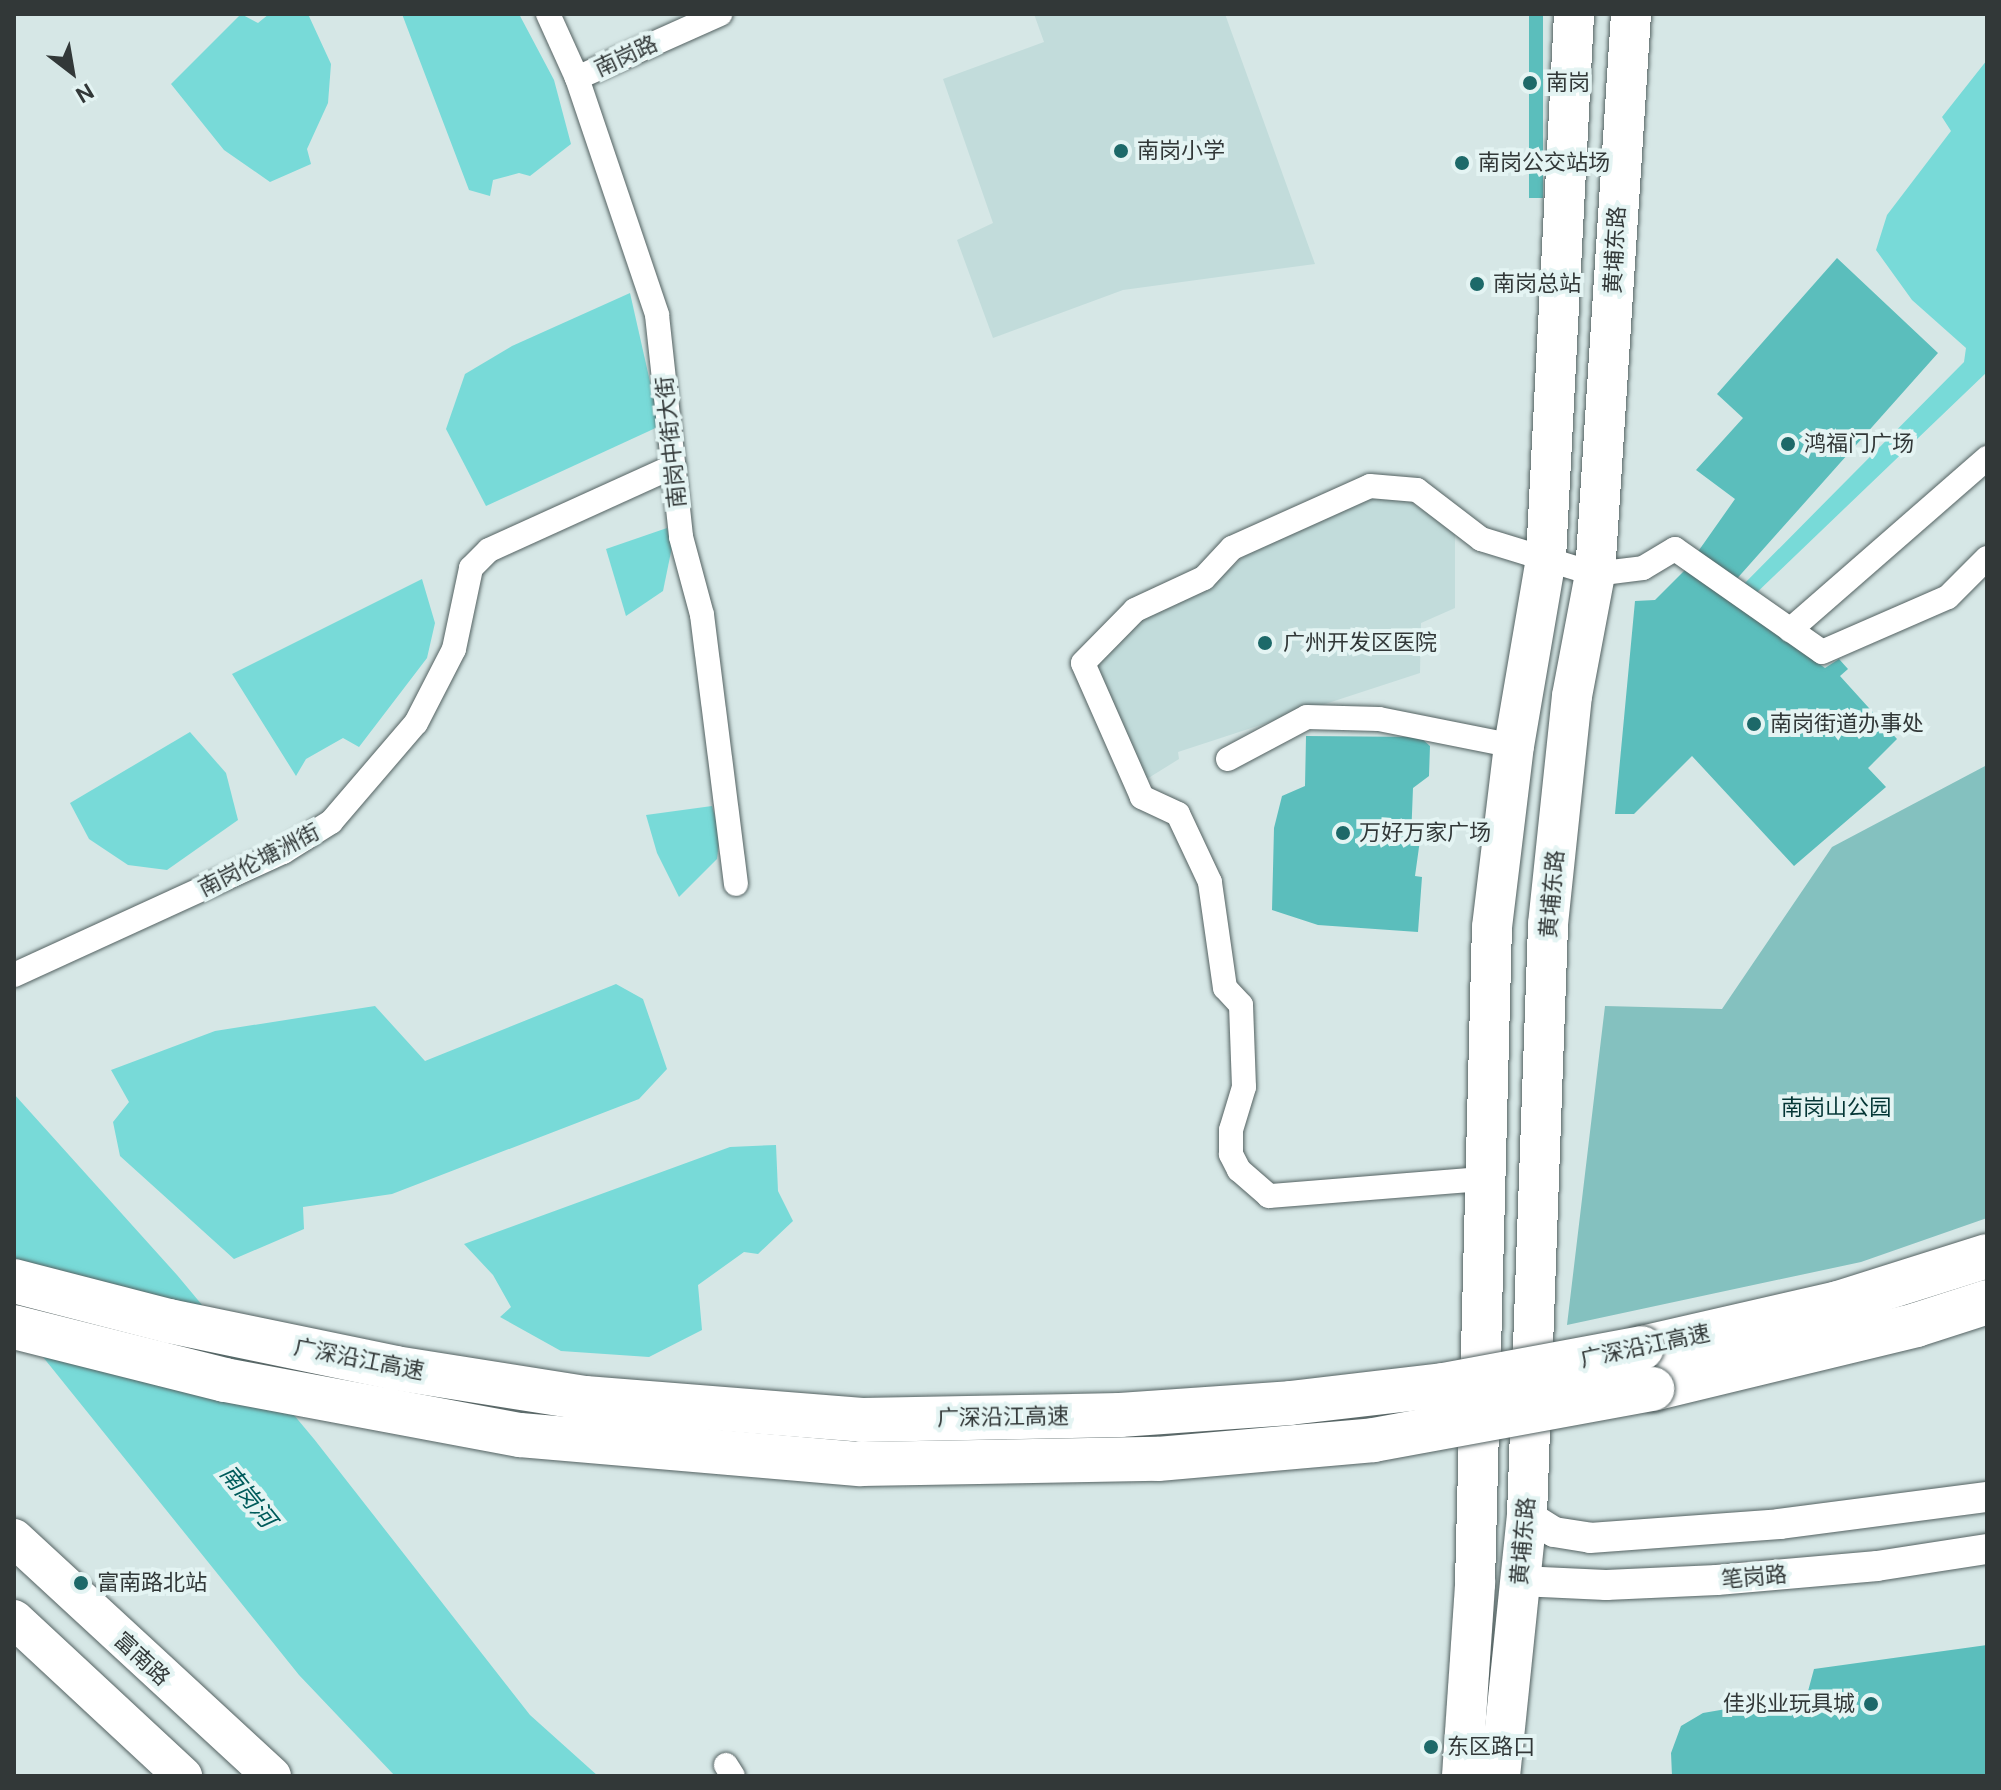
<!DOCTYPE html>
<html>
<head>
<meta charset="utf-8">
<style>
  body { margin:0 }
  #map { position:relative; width:2001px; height:1790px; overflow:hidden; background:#d6e7e6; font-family:"DM Sans","Noto Sans SC",sans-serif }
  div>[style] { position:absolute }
  .built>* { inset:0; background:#c2dcdb }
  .green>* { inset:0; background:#84c1bf }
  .water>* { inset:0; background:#78dad8 }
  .building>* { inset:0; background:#5bbebc; transform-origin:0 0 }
  .roads { filter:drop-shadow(0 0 2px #546262) drop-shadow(0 0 2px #546262) }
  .minor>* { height:24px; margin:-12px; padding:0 12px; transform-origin:12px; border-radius:12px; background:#fff }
  .tertiary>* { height:30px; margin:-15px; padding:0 15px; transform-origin:15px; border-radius:15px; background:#fff }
  .primary>* { height:38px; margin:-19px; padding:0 19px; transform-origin:19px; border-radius:19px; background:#fff }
  .trunk>* { height:40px; margin:-20px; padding:0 20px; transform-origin:20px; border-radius:20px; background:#fff }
  .motorway>* { height:44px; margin:-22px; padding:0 22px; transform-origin:22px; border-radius:22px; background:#fff }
  .bridges { filter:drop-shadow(0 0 2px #546262) drop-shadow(0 0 2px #546262) }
  .motorway-bridge>* { height:44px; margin:-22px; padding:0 22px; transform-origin:22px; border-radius:22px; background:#fff }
  .dots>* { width:22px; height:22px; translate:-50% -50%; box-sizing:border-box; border:4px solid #e4f4f3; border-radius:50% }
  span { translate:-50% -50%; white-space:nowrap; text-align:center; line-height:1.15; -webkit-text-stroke:8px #e4f4f3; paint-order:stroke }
  .street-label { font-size:22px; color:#323838 }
  .poi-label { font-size:22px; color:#323838 }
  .left { translate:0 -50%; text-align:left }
  .right { translate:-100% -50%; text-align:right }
  .park-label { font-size:22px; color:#043635 }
  .water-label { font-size:24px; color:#005b5b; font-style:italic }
  .frame { position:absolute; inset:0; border:16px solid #323838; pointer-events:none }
  .north { position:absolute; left:32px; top:32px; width:80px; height:80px; -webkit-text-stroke:6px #e4f4f3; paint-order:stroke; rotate:149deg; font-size:22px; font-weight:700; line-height:32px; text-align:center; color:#323838 }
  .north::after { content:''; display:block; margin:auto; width:28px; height:36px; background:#323838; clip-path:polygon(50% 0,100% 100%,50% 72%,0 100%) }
</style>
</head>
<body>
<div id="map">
  <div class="built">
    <div style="clip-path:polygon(1034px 14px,1225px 14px,1315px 264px,1123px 290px,993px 338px,957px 240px,993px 223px,943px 79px,1044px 42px)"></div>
    <div style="clip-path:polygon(1376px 495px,1406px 499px,1455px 532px,1455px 608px,1421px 623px,1420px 673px,1178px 752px,1179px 759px,1142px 782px,1088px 664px,1133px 622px,1212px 585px,1252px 549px)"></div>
  </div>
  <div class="green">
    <div style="clip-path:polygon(1987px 765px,1987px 1218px,1861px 1262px,1567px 1325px,1605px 1006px,1722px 1009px,1832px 847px)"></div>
  </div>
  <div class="water">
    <div style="clip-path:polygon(241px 14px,258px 23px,269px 14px,308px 14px,331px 64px,328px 103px,307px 149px,311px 164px,270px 182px,224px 150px,171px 84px)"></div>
    <div style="clip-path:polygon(402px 14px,519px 14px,554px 80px,571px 144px,530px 176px,519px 173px,493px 180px,490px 196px,469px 190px)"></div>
    <div style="clip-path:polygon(1987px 60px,1987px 372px,1750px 599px,1737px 591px,1964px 362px,1966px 348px,1912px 300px,1876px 250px,1887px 215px,1951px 131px,1942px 117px)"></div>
    <div style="clip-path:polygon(630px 293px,660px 426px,486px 506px,446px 429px,465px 374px,512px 346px)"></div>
    <div style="clip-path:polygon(667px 528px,672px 547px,663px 591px,626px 616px,606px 549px)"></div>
    <div style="clip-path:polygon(422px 579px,435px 623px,427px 658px,359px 747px,343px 738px,306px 759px,296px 776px,232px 674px)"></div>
    <div style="clip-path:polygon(190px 732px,226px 773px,238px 820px,167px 870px,128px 865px,89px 839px,70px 803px)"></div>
    <div style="clip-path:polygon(712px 806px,720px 834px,717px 859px,679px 897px,657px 853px,646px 815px)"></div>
    <div style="clip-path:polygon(616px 984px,643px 999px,667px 1069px,639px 1099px,392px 1194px,303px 1207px,304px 1229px,234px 1259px,120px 1156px,113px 1122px,129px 1102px,111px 1070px,215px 1031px,375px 1006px,425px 1061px)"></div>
    <div style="clip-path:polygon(14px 1094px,177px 1275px,314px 1439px,530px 1715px,598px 1776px,395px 1776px,299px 1675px,14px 1321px)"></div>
    <div style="clip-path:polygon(776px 1145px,778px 1191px,793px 1221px,758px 1254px,744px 1252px,698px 1285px,702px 1330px,649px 1357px,561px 1351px,500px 1317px,511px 1307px,493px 1275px,464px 1244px,730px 1147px)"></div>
  </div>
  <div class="building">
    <div style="left:1529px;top:14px;width:14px;height:184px"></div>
    <div style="clip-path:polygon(1837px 258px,1938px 353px,1734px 582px,1697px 553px,1735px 499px,1696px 470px,1743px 418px,1717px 394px)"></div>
    <div style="clip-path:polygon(1685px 570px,1825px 668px,1839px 659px,1848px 669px,1840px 676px,1897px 739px,1868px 768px,1886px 787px,1794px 866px,1692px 756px,1634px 814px,1615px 814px,1635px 601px,1655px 600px)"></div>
    <div style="clip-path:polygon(1306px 736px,1420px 737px,1430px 746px,1429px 776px,1413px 788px,1411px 839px,1420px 840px,1415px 876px,1422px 877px,1418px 932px,1318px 925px,1272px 910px,1274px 828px,1282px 796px,1305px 786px)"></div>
    <div style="clip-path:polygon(1987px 1645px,1987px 1776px,1672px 1776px,1671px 1753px,1681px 1726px,1703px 1713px,1807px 1695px,1814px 1669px)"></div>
  </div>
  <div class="roads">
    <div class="minor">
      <div style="left:548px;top:14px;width:70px;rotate:65.6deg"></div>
      <div style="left:577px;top:78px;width:250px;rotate:71.3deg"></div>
      <div style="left:657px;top:315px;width:223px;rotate:83.8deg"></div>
      <div style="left:681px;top:537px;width:81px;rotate:74.9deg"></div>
      <div style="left:702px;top:615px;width:271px;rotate:82.8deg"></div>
      <div style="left:577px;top:78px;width:157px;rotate:-24.1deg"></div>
      <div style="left:1790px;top:630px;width:262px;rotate:-41.1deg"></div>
      <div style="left:1228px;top:759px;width:89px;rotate:-28deg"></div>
      <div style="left:1307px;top:717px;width:72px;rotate:1.6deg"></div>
      <div style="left:1379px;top:719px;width:138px;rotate:11.3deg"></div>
      <div style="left:14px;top:975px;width:296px;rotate:-24.6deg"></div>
      <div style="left:283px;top:852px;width:57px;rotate:-32deg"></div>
      <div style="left:331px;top:822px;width:130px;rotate:-49.4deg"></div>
      <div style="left:416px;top:723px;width:83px;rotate:-62.8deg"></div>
      <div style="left:454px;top:649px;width:83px;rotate:-78.1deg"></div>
      <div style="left:471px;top:568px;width:25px;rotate:-45deg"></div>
      <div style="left:489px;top:550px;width:203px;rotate:-24.4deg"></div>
      <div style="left:1482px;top:1179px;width:214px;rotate:175.4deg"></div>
      <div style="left:1269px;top:1196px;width:40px;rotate:-139deg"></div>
      <div style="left:1239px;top:1170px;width:18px;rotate:-117deg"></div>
      <div style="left:1231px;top:1154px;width:24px;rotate:-90deg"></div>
      <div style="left:1231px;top:1130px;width:45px;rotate:-73.2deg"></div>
      <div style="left:1244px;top:1087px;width:82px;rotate:-92.1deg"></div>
      <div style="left:1241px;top:1005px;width:23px;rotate:-133deg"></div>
      <div style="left:1225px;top:988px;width:107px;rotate:-98.1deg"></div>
      <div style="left:1210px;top:882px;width:75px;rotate:-115.2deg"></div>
      <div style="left:1178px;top:814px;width:40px;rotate:-155deg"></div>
      <div style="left:1142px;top:797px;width:146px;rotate:-113.8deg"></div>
      <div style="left:1083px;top:663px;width:74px;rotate:-45.5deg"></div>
      <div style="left:1135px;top:610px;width:76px;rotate:-24.9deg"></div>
      <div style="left:1204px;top:578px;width:41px;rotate:-47deg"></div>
      <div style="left:1232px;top:548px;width:151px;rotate:-24.2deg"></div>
      <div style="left:1370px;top:486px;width:47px;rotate:4.9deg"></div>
      <div style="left:1417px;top:490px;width:81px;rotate:37.4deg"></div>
      <div style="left:1481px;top:539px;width:119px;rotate:17.1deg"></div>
      <div style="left:1595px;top:574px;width:48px;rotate:-7.1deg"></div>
      <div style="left:1643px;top:568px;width:37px;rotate:-31deg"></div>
      <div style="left:1675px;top:549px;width:179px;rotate:35deg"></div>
      <div style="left:1822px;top:652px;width:137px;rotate:-23.6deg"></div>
      <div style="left:1948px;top:597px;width:55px;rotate:-45deg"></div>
      <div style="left:726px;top:1765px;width:13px;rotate:58deg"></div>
    </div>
    <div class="tertiary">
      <div style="left:1527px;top:1515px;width:32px;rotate:32deg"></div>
      <div style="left:1554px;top:1532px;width:36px;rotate:9deg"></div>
      <div style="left:1590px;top:1538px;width:190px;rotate:-4.2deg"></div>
      <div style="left:1779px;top:1524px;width:210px;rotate:-7.4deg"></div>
      <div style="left:1520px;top:1581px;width:86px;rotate:2.7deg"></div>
      <div style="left:1606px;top:1585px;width:111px;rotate:-2.6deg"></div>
      <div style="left:1717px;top:1580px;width:161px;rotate:-5deg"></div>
      <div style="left:1877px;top:1566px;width:111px;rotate:-8.8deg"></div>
    </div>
    <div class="primary">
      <div style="left:14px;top:1538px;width:351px;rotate:42.7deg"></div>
      <div style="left:14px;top:1619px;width:231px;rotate:42.9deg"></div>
    </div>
    <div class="trunk">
      <div style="left:1462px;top:1776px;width:193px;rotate:-86.1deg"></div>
      <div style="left:1475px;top:1583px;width:656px;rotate:-88.52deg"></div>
      <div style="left:1492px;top:927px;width:182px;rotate:-83.1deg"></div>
      <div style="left:1514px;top:746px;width:191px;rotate:-80.3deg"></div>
      <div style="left:1546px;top:558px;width:545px;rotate:-87.05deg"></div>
      <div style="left:1500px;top:1776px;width:262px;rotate:-84.1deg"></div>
      <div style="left:1527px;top:1515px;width:591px;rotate:-87.96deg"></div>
      <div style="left:1548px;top:924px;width:229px;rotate:-84deg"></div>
      <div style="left:1572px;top:696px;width:124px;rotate:-79.3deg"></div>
      <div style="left:1595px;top:574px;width:561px;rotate:-86.32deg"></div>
    </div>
    <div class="motorway">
      <div style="left:1642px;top:1348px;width:201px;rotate:-12.9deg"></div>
      <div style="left:1838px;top:1303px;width:156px;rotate:-17.5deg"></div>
      <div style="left:1652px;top:1389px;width:272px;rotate:-13.6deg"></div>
      <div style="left:1916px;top:1325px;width:75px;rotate:-17.9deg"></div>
    </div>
  </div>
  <div class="bridges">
    <div class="motorway-bridge">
      <div style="left:14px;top:1281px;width:160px;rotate:14.5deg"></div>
      <div style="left:169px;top:1321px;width:231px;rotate:11.7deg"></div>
      <div style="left:395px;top:1368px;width:192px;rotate:9deg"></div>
      <div style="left:585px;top:1398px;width:278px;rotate:4.5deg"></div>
      <div style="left:862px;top:1420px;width:258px;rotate:-1.1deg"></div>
      <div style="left:1120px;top:1415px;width:170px;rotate:-4deg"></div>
      <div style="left:1290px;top:1403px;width:154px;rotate:-6.7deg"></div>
      <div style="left:1443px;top:1385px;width:202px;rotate:-10.5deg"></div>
      <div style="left:14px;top:1327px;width:218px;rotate:14.1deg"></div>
      <div style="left:225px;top:1380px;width:300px;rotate:10.6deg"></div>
      <div style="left:520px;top:1435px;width:342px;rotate:4.9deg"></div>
      <div style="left:861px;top:1464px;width:297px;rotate:-1deg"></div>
      <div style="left:1158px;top:1459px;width:217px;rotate:-5deg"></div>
      <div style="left:1374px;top:1440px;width:283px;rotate:-10.4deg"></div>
    </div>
  </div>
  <div class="dots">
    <div style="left:1530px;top:83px;background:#1d6969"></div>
    <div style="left:1121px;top:151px;background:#1d6969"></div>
    <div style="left:1462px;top:163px;background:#1d6969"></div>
    <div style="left:1477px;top:284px;background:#1d6969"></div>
    <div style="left:1788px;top:444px;background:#1d6969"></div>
    <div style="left:1265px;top:643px;background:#1d6969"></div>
    <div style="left:1754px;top:724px;background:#1d6969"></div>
    <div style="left:1343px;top:833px;background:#1d6969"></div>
    <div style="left:81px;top:1583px;background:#1d6969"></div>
    <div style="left:1871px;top:1704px;background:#1d6969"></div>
    <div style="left:1431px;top:1747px;background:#1d6969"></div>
  </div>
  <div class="street-label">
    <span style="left:626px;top:56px;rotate:-25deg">南岗路</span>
    <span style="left:1615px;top:250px;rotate:-87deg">黄埔东路</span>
    <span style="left:671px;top:442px;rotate:-96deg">南岗中街大街</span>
    <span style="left:259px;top:860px;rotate:-27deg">南岗伦塘洲街</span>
    <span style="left:1552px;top:894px;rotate:-85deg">黄埔东路</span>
    <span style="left:1645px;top:1346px;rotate:-12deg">广深沿江高速</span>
    <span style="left:359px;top:1359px;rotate:11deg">广深沿江高速</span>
    <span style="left:1003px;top:1417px;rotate:-1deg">广深沿江高速</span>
    <span style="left:1523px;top:1541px;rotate:-85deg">黄埔东路</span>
    <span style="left:1754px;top:1577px;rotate:-5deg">笔岗路</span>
    <span style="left:142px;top:1659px;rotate:43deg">富南路</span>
  </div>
  <div class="poi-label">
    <span class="left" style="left:1546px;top:83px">南岗</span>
    <span class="left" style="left:1137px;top:151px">南岗小学</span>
    <span class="left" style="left:1478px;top:163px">南岗公交站场</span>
    <span class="left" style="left:1493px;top:284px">南岗总站</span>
    <span class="left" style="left:1804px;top:444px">鸿福门广场</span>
    <span class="left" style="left:1283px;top:643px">广州开发区医院</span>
    <span class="left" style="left:1770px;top:724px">南岗街道办事处</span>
    <span class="left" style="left:1359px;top:833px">万好万家广场</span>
    <span class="left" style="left:97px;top:1583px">富南路北站</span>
    <span class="right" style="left:1855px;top:1704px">佳兆业玩具城</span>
    <span class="left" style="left:1447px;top:1747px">东区路口</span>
  </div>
  <div class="park-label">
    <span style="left:1836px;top:1108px">南岗山公园</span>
  </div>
  <div class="water-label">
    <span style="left:248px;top:1496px;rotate:51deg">南岗河</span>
  </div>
  <div class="frame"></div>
  <div class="north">N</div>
</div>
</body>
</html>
